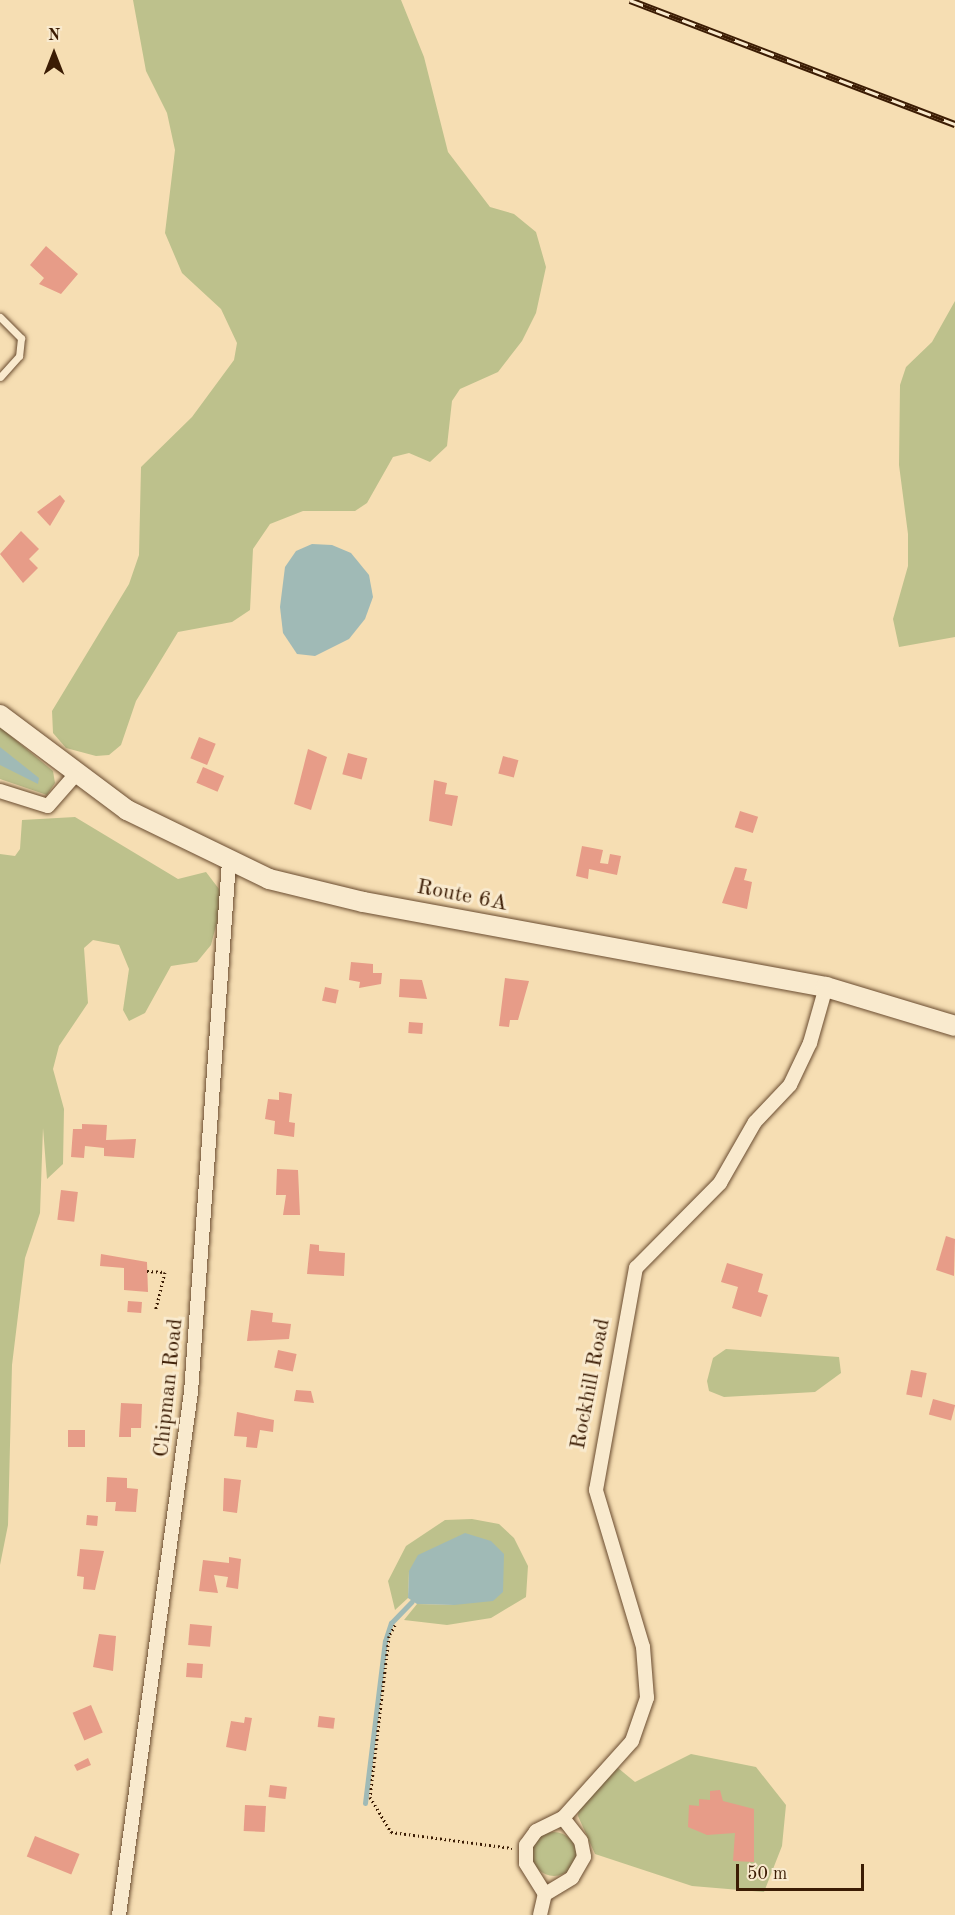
<!DOCTYPE html>
<html>
<head>
<meta charset="utf-8">
<style>
  body { margin:0 }
  #map { position:relative; width:955px; height:1915px; overflow:hidden; background:#f6deb3; font-family:"Old Standard TT",serif }
  div>[style] { position:absolute }
  .green>* { inset:0; background:#bdc18c }
  .round { border-radius:50% }
  .water>* { inset:0; background:#a0bab6 }
  .stream>* { height:5px; margin:-2.5px; padding:0 2.5px; transform-origin:2.5px; border-radius:2.5px; background:#a0bab6 }
  .building>* { inset:0; background:#e79c88; transform-origin:0 0 }
  .path>* { height:3px; margin-top:-1.5px; transform-origin:0; background:repeating-linear-gradient(90deg,#3b1c04 0 1.5px,transparent 0 4.5px) }
  .roads { filter:drop-shadow(0 0 2px #6a4c30) drop-shadow(0 0 2px #6a4c30) }
  .service>* { height:7px; margin:-3.5px; padding:0 3.5px; transform-origin:3.5px; border-radius:3.5px; background:#f9eace }
  .minor>* { height:14px; margin:-7px; padding:0 7px; transform-origin:7px; border-radius:7px; background:#f9eace }
  .secondary>* { height:20px; margin:-10px; padding:0 10px; transform-origin:10px; border-radius:10px; background:#f9eace }
  .rail>* { height:7px; margin-top:-3.5px; transform-origin:0; background:repeating-linear-gradient(90deg,#f9eace 0 14px,#3b1c04 0 28px); box-sizing:border-box; border-block:2px solid #3b1c04 }
  span { translate:-50% -50%; white-space:nowrap; text-align:center; line-height:1.15; -webkit-text-stroke:6px #f9eace; paint-order:stroke }
  .street-label { font-size:22px; color:#3b1c04 }
  .north { position:absolute; left:24px; top:24px; width:60px; height:60px; -webkit-text-stroke:4px #f9eace; paint-order:stroke; rotate:0deg; font-size:16px; font-weight:700; line-height:24px; text-align:center; color:#3b1c04 }
  .north::after { content:''; display:block; margin:auto; width:21px; height:27px; background:#3b1c04; clip-path:polygon(50% 0,100% 100%,50% 72%,0 100%) }
  .scale { position:absolute; left:736px; top:1864px; width:128px; height:27px; box-sizing:border-box; border:3px solid #3b1c04; border-top:0; padding-left:8px; font-size:18px; line-height:21px; white-space:nowrap; color:#3b1c04; -webkit-text-stroke:4px #f9eace; paint-order:stroke }
</style>
</head>
<body>
<div id="map">
  <div class="green">
    <div style="clip-path:polygon(133px 0,401px 0,424px 57px,448px 152px,490px 207px,514px 214px,536px 232px,546px 267px,536px 313px,522px 341px,498px 372px,460px 389px,452px 401px,447px 446px,430px 462px,409px 453px,393px 457px,367px 503px,355px 511px,303px 511px,270px 524px,253px 549px,250px 610px,232px 622px,178px 632px,136px 701px,121px 745px,109px 755px,96px 756px,66px 748px,53px 733px,52px 711px,129px 584px,139px 555px,141px 467px,192px 417px,234px 360px,237px 343px,221px 309px,182px 273px,165px 233px,175px 150px,167px 113px,146px 71px)"></div>
    <div style="clip-path:polygon(955px 301px,955px 637px,899px 647px,893px 619px,908px 566px,908px 534px,899px 465px,900px 385px,906px 367px,932px 342px)"></div>
    <div style="clip-path:polygon(0 727px,53px 771px,55px 783px,47px 795px,0 779px)"></div>
    <div style="clip-path:polygon(75px 817px,178px 879px,206px 872px,219px 889px,221px 907px,211px 945px,197px 962px,171px 966px,145px 1013px,129px 1021px,123px 1010px,129px 969px,119px 945px,93px 940px,84px 948px,88px 1003px,59px 1046px,53px 1069px,64px 1109px,63px 1164px,47px 1179px,43px 1128px,40px 1213px,25px 1258px,12px 1365px,8px 1525px,0 1565px,0 854px,15px 856px,20px 849px,22px 820px)"></div>
    <div style="clip-path:polygon(726px 1349px,839px 1357px,841px 1373px,815px 1392px,724px 1397px,709px 1391px,707px 1381px,713px 1358px)"></div>
    <div style="clip-path:polygon(472px 1519px,499px 1524px,514px 1538px,528px 1566px,526px 1597px,491px 1618px,447px 1625px,404px 1620px,417px 1604px,454px 1605px,409px 1571px,408px 1598px,395px 1610px,388px 1581px,406px 1546px,445px 1520px)"></div>
    <div style="clip-path:polygon(691px 1754px,756px 1767px,786px 1805px,782px 1846px,764px 1892px,692px 1886px,595px 1854px,578px 1816px,579px 1806px,618px 1768px,635px 1782px)"></div>
    <div class="round" style="left:532px;top:1832px;width:44px;height:44px"></div>
  </div>
  <div class="water">
    <div style="clip-path:polygon(312px 544px,332px 545px,351px 553px,369px 575px,373px 597px,365px 619px,349px 639px,315px 656px,297px 654px,283px 633px,280px 607px,285px 567px,296px 551px)"></div>
    <div style="clip-path:polygon(0 747px,39px 778px,38px 784px,0 765px)"></div>
    <div style="clip-path:polygon(465px 1533px,491px 1541px,504px 1554px,503px 1592px,493px 1601px,454px 1605px,417px 1604px,408px 1598px,409px 1571px,418px 1555px)"></div>
  </div>
  <div class="stream">
    <div style="left:365px;top:1803px;width:163px;rotate:-83deg"></div>
    <div style="left:385px;top:1641px;width:19px;rotate:-72deg"></div>
    <div style="left:391px;top:1623px;width:30px;rotate:-46deg"></div>
  </div>
  <div class="building">
    <div style="clip-path:polygon(46px 246px,78px 274px,61px 294px,39px 284px,44px 278px,30px 265px)"></div>
    <div style="clip-path:polygon(60px 495px,65px 501px,50px 526px,37px 512px)"></div>
    <div style="clip-path:polygon(21px 531px,39px 549px,29px 559px,38px 568px,23px 583px,0 554px)"></div>
    <div style="left:199px;top:737px;width:18px;height:23px;rotate:22deg"></div>
    <div style="clip-path:polygon(308px 749px,327px 757px,311px 810px,294px 804px)"></div>
    <div style="left:348px;top:753px;width:20px;height:22px;rotate:15deg"></div>
    <div style="left:503px;top:756px;width:16px;height:18px;rotate:15deg"></div>
    <div style="left:203px;top:767px;width:23px;height:17px;rotate:23deg"></div>
    <div style="clip-path:polygon(434px 780px,447px 783px,445px 794px,458px 796px,452px 826px,429px 821px)"></div>
    <div style="left:740px;top:811px;width:19px;height:17px;rotate:18deg"></div>
    <div style="clip-path:polygon(582px 846px,603px 850px,600px 863px,608px 864px,610px 854px,621px 856px,617px 875px,589px 869px,588px 879px,576px 876px)"></div>
    <div style="clip-path:polygon(735px 867px,747px 869px,744px 880px,752px 882px,747px 909px,722px 903px)"></div>
    <div style="clip-path:polygon(351px 962px,373px 964px,373px 973px,382px 973px,381px 984px,359px 988px,360px 982px,349px 980px)"></div>
    <div style="clip-path:polygon(505px 978px,529px 981px,518px 1020px,510px 1020px,509px 1027px,499px 1026px)"></div>
    <div style="clip-path:polygon(400px 979px,422px 980px,427px 999px,399px 997px)"></div>
    <div style="left:325px;top:987px;width:14px;height:14px;rotate:12deg"></div>
    <div style="left:409px;top:1022px;width:14px;height:11px;rotate:4deg"></div>
    <div style="clip-path:polygon(279px 1092px,292px 1094px,289px 1122px,295px 1123px,294px 1137px,274px 1134px,275px 1121px,265px 1119px,268px 1099px,279px 1100px)"></div>
    <div style="clip-path:polygon(82px 1124px,107px 1125px,106px 1140px,136px 1139px,134px 1158px,104px 1156px,104px 1148px,85px 1146px,84px 1158px,71px 1157px,73px 1129px,82px 1129px)"></div>
    <div style="clip-path:polygon(277px 1169px,298px 1170px,300px 1215px,283px 1215px,286px 1195px,276px 1195px)"></div>
    <div style="left:61px;top:1190px;width:17px;height:30px;rotate:7deg"></div>
    <div style="clip-path:polygon(946px 1236px,955px 1239px,954px 1276px,936px 1270px)"></div>
    <div style="clip-path:polygon(310px 1244px,319px 1245px,319px 1251px,345px 1253px,344px 1276px,307px 1274px)"></div>
    <div style="clip-path:polygon(101px 1254px,147px 1262px,148px 1292px,124px 1290px,124px 1268px,100px 1266px)"></div>
    <div style="clip-path:polygon(727px 1263px,763px 1274px,758px 1292px,768px 1295px,761px 1317px,732px 1308px,738px 1287px,721px 1282px)"></div>
    <div style="left:128px;top:1301px;width:14px;height:11px;rotate:4deg"></div>
    <div style="clip-path:polygon(251px 1310px,273px 1313px,272px 1322px,291px 1324px,289px 1339px,247px 1341px)"></div>
    <div style="left:278px;top:1350px;width:19px;height:18px;rotate:12deg"></div>
    <div style="left:911px;top:1370px;width:16px;height:25px;rotate:11deg"></div>
    <div style="clip-path:polygon(296px 1390px,311px 1391px,314px 1403px,294px 1401px)"></div>
    <div style="left:933px;top:1399px;width:23px;height:16px;rotate:15deg"></div>
    <div style="clip-path:polygon(121px 1403px,142px 1404px,141px 1428px,131px 1428px,131px 1437px,119px 1437px)"></div>
    <div style="clip-path:polygon(237px 1412px,274px 1420px,273px 1432px,260px 1430px,257px 1448px,246px 1447px,247px 1437px,234px 1436px)"></div>
    <div style="left:68px;top:1430px;width:17px;height:17px"></div>
    <div style="clip-path:polygon(107px 1477px,127px 1478px,127px 1488px,138px 1489px,136px 1512px,115px 1511px,116px 1502px,106px 1502px)"></div>
    <div style="clip-path:polygon(224px 1478px,241px 1480px,237px 1513px,223px 1511px)"></div>
    <div style="left:87px;top:1515px;width:11px;height:10px;rotate:5deg"></div>
    <div style="clip-path:polygon(80px 1549px,104px 1551px,95px 1590px,83px 1589px,84px 1577px,77px 1576px)"></div>
    <div style="clip-path:polygon(229px 1557px,241px 1559px,238px 1589px,226px 1587px,228px 1577px,214px 1575px,218px 1593px,199px 1591px,203px 1560px,229px 1563px)"></div>
    <div style="left:190px;top:1624px;width:22px;height:21px;rotate:5deg"></div>
    <div style="clip-path:polygon(99px 1634px,116px 1636px,113px 1671px,93px 1667px)"></div>
    <div style="left:187px;top:1663px;width:16px;height:14px;rotate:4deg"></div>
    <div style="left:91px;top:1705px;width:30px;height:20px;rotate:67deg"></div>
    <div style="left:319px;top:1716px;width:16px;height:11px;rotate:7deg"></div>
    <div style="clip-path:polygon(245px 1717px,252px 1718px,246px 1751px,226px 1747px,231px 1721px,244px 1723px)"></div>
    <div style="clip-path:polygon(88px 1758px,91px 1765px,77px 1771px,74px 1765px)"></div>
    <div style="left:270px;top:1785px;width:17px;height:12px;rotate:7deg"></div>
    <div style="clip-path:polygon(720px 1790px,723px 1801px,754px 1809px,754px 1862px,733px 1861px,735px 1833px,707px 1835px,688px 1827px,689px 1805px,699px 1806px,699px 1799px,710px 1800px,710px 1791px)"></div>
    <div style="left:245px;top:1805px;width:21px;height:26px;rotate:3deg"></div>
    <div style="left:35px;top:1836px;width:48px;height:22px;rotate:22deg"></div>
  </div>
  <div class="path">
    <div style="left:147px;top:1271px;width:18px;rotate:3deg"></div>
    <div style="left:165px;top:1272px;width:38px;rotate:104deg"></div>
    <div style="left:395px;top:1625px;width:13px;rotate:119deg"></div>
    <div style="left:389px;top:1636px;width:162px;rotate:96.7deg"></div>
    <div style="left:370px;top:1797px;width:41px;rotate:59deg"></div>
    <div style="left:391px;top:1832px;width:122px;rotate:7.5deg"></div>
  </div>
  <div class="roads">
    <div class="service">
      <div style="left:0;top:317px;width:30px;rotate:45deg"></div>
      <div style="left:21px;top:338px;width:18px;rotate:96deg"></div>
      <div style="left:19px;top:356px;width:28px;rotate:132deg"></div>
    </div>
    <div class="minor">
      <div style="left:0;top:791px;width:50px;rotate:17.4deg"></div>
      <div style="left:48px;top:806px;width:43px;rotate:-48.8deg"></div>
      <div style="left:563px;top:1818px;width:103px;rotate:-48.1deg"></div>
      <div style="left:632px;top:1741px;width:46px;rotate:-70.8deg"></div>
      <div style="left:647px;top:1698px;width:51px;rotate:-94.5deg"></div>
      <div style="left:643px;top:1647px;width:164px;rotate:-106.7deg"></div>
      <div style="left:596px;top:1490px;width:226px;rotate:-79.8deg"></div>
      <div style="left:636px;top:1268px;width:120px;rotate:-45.3deg"></div>
      <div style="left:720px;top:1183px;width:70px;rotate:-60.2deg"></div>
      <div style="left:755px;top:1122px;width:51px;rotate:-46.6deg"></div>
      <div style="left:790px;top:1085px;width:47px;rotate:-64.5deg"></div>
      <div style="left:810px;top:1043px;width:58px;rotate:-74.1deg"></div>
      <div style="left:563px;top:1818px;width:29px;rotate:52deg"></div>
      <div style="left:581px;top:1841px;width:16px;rotate:79deg"></div>
      <div style="left:584px;top:1857px;width:24px;rotate:120deg"></div>
      <div style="left:572px;top:1878px;width:31px;rotate:149deg"></div>
      <div style="left:545px;top:1894px;width:36px;rotate:-122deg"></div>
      <div style="left:526px;top:1863px;width:18px;rotate:-90deg"></div>
      <div style="left:526px;top:1845px;width:17px;rotate:-54deg"></div>
      <div style="left:536px;top:1831px;width:30px;rotate:-26deg"></div>
      <div style="left:119px;top:1915px;width:528px;rotate:-82.16deg"></div>
      <div style="left:191px;top:1392px;width:531px;rotate:-85.9deg"></div>
      <div style="left:540px;top:1915px;width:22px;rotate:-77deg"></div>
    </div>
    <div class="secondary">
      <div style="left:0;top:715px;width:159px;rotate:36.8deg"></div>
      <div style="left:127px;top:810px;width:158px;rotate:25.9deg"></div>
      <div style="left:269px;top:879px;width:97px;rotate:13.7deg"></div>
      <div style="left:363px;top:902px;width:471px;rotate:10.4deg"></div>
      <div style="left:826px;top:987px;width:135px;rotate:16.8deg"></div>
    </div>
  </div>
  <div class="rail">
    <div style="left:630px;top:0;width:348px;rotate:20.9deg"></div>
  </div>
  <div class="street-label">
    <span style="left:462px;top:896px;rotate:11deg">Route 6A</span>
    <span style="left:591px;top:1384px;rotate:-79deg">Rockhill Road</span>
    <span style="left:169px;top:1388px;rotate:-84deg">Chipman Road</span>
  </div>
  <div class="north">N</div>
  <div class="scale">50 m</div>
</div>
</body>
</html>
